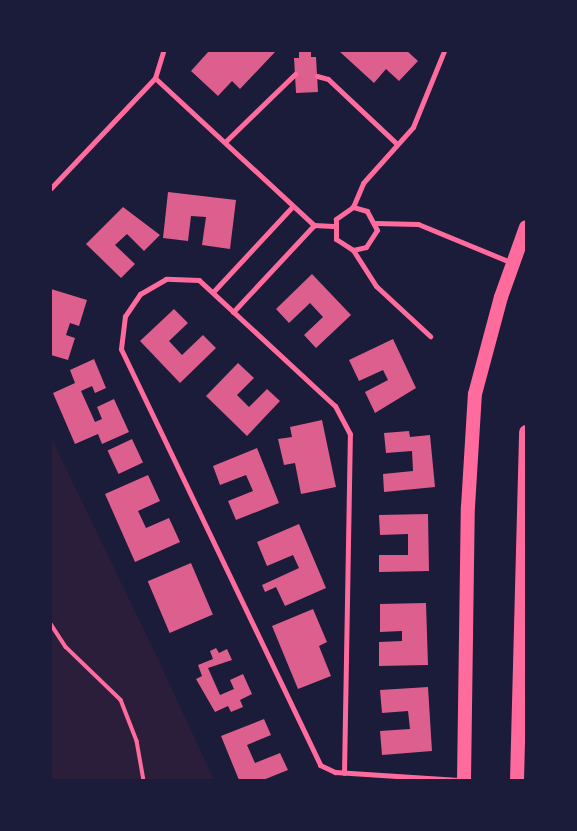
<!DOCTYPE html>
<html>
<head>
<meta charset="utf-8">
<style>
  body { margin:0 }
  #map { position:relative; width:577px; height:831px; overflow:hidden; background:#1b1b3a; font-family:Manrope,sans-serif }
  div>[style] { position:absolute }
  .green>* { inset:0; background:#2a1e3b }
  .building>* { inset:0; background:#dd5f8e; transform-origin:0 0 }
  .path>* { height:3.5px; margin:-1.75px; padding:0 1.75px; transform-origin:1.75px; border-radius:1.75px; background:#ff6b9d }
  .service>* { height:5px; margin:-2.5px; padding:0 2.5px; transform-origin:2.5px; border-radius:2.5px; background:#ff6b9d }
  .secondary>* { height:14px; margin:-7px; padding:0 7px; transform-origin:7px; border-radius:7px; background:#ff6b9d }
  span { translate:-50% -50%; white-space:nowrap; text-align:center; line-height:1.15; -webkit-text-stroke:5px #1b1b3a; paint-order:stroke }
  .frame { position:absolute; inset:0; border:52px solid #1b1b3a; pointer-events:none }
</style>
</head>
<body>
<div id="map">
  <div class="green">
    <div style="clip-path:polygon(51px 437px,160px 663px,214px 780px,51px 780px)"></div>
  </div>
  <div class="building">
    <div style="clip-path:polygon(209px 51px,276px 51px,240px 89px,232px 81px,218px 96px,191px 71px)"></div>
    <div style="clip-path:polygon(299px 51px,311px 51px,311px 57px,316px 57px,318px 92px,296px 93px,294px 58px,299px 58px)"></div>
    <div style="clip-path:polygon(339px 51px,407px 51px,418px 61px,399px 81px,386px 69px,374px 83px)"></div>
    <div style="clip-path:polygon(168px 192px,236px 200px,230px 249px,202px 245px,206px 217px,191px 216px,188px 241px,163px 238px)"></div>
    <div style="clip-path:polygon(123px 207px,160px 235px,144px 251px,127px 234px,115px 245px,135px 264px,121px 278px,86px 244px)"></div>
    <div style="clip-path:polygon(312px 274px,351px 315px,316px 348px,304px 335px,323px 317px,310px 303px,289px 323px,276px 309px)"></div>
    <div style="clip-path:polygon(51px 289px,87px 300px,79px 326px,70px 323px,66px 335px,75px 338px,68px 360px,51px 355px)"></div>
    <div style="clip-path:polygon(174px 309px,188px 323px,169px 341px,182px 355px,203px 335px,216px 348px,180px 383px,140px 341px)"></div>
    <div style="clip-path:polygon(393px 339px,416px 388px,375px 413px,365px 392px,388px 380px,383px 370px,359px 381px,349px 360px)"></div>
    <div style="clip-path:polygon(94px 359px,106px 388px,95px 393px,92px 386px,81px 391px,95px 422px,102px 419px,97px 407px,114px 399px,129px 432px,102px 444px,98px 434px,75px 444px,53px 393px,75px 383px,70px 370px)"></div>
    <div style="clip-path:polygon(238px 363px,254px 378px,237px 395px,249px 407px,267px 389px,280px 401px,247px 436px,206px 396px)"></div>
    <div style="clip-path:polygon(322px 420px,336px 487px,301px 494px,295px 463px,284px 465px,278px 439px,292px 437px,290px 427px)"></div>
    <div style="clip-path:polygon(409px 431px,410px 437px,430px 435px,435px 487px,384px 492px,383px 474px,413px 471px,412px 451px,386px 453px,384px 433px)"></div>
    <div style="left:132px;top:439px;width:26px;height:27px;rotate:65deg"></div>
    <div style="clip-path:polygon(257px 448px,279px 503px,236px 520px,228px 501px,253px 491px,246px 475px,220px 485px,213px 466px)"></div>
    <div style="clip-path:polygon(148px 475px,160px 501px,138px 511px,146px 528px,169px 518px,180px 542px,135px 562px,105px 494px)"></div>
    <div style="clip-path:polygon(428px 514px,429px 571px,379px 572px,379px 555px,408px 555px,408px 534px,380px 535px,379px 515px)"></div>
    <div style="clip-path:polygon(299px 524px,326px 588px,285px 606px,276px 587px,265px 592px,262px 585px,299px 568px,293px 555px,267px 566px,257px 542px)"></div>
    <div style="left:191px;top:563px;width:56px;height:47px;rotate:67deg"></div>
    <div style="clip-path:polygon(426px 603px,428px 665px,379px 666px,379px 642px,402px 641px,402px 631px,380px 632px,380px 604px)"></div>
    <div style="clip-path:polygon(313px 609px,327px 642px,319px 646px,331px 676px,298px 689px,272px 626px)"></div>
    <div style="clip-path:polygon(216px 648px,219px 653px,227px 649px,232px 660px,208px 668px,220px 695px,234px 689px,230px 680px,243px 674px,252px 694px,240px 700px,243px 707px,231px 712px,228px 706px,215px 712px,196px 679px,202px 676px,198px 665px,213px 659px,210px 651px)"></div>
    <div style="clip-path:polygon(428px 687px,432px 751px,382px 755px,380px 731px,410px 729px,408px 711px,382px 713px,380px 690px)"></div>
    <div style="clip-path:polygon(264px 719px,271px 735px,247px 745px,255px 763px,280px 753px,288px 770px,263px 780px,239px 780px,221px 736px)"></div>
  </div>
  <div class="path">
    <div style="left:51px;top:624px;width:27px;rotate:57deg"></div>
    <div style="left:66px;top:647px;width:76px;rotate:43.9deg"></div>
    <div style="left:121px;top:700px;width:44px;rotate:68.7deg"></div>
    <div style="left:137px;top:741px;width:40px;rotate:80deg"></div>
  </div>
  <div class="service">
    <div style="left:317px;top:76px;width:11px;rotate:15deg"></div>
    <div style="left:328px;top:79px;width:95px;rotate:43.3deg"></div>
    <div style="left:155px;top:78px;width:217px;rotate:42.8deg"></div>
    <div style="left:314px;top:225px;width:19px;rotate:3deg"></div>
    <div style="left:225px;top:142px;width:98px;rotate:-44.2deg"></div>
    <div style="left:51px;top:188px;width:151px;rotate:-46.6deg"></div>
    <div style="left:155px;top:78px;width:28px;rotate:-73deg"></div>
    <div style="left:353px;top:207px;width:26px;rotate:-67deg"></div>
    <div style="left:363px;top:183px;width:75px;rotate:-48.2deg"></div>
    <div style="left:413px;top:127px;width:82px;rotate:-67.8deg"></div>
    <div style="left:376px;top:223px;width:42px;rotate:1.4deg"></div>
    <div style="left:418px;top:224px;width:100px;rotate:22.4deg"></div>
    <div style="left:353px;top:250px;width:13px;rotate:-13deg"></div>
    <div style="left:366px;top:247px;width:20px;rotate:-57deg"></div>
    <div style="left:377px;top:230px;width:21px;rotate:-118deg"></div>
    <div style="left:367px;top:211px;width:15px;rotate:-164deg"></div>
    <div style="left:353px;top:207px;width:21px;rotate:145deg"></div>
    <div style="left:336px;top:219px;width:20px;rotate:90deg"></div>
    <div style="left:336px;top:239px;width:20px;rotate:33deg"></div>
    <div style="left:353px;top:250px;width:43px;rotate:57.4deg"></div>
    <div style="left:376px;top:286px;width:74px;rotate:42.8deg"></div>
    <div style="left:213px;top:292px;width:117px;rotate:-47.1deg"></div>
    <div style="left:233px;top:312px;width:119px;rotate:-47deg"></div>
    <div style="left:344px;top:773px;width:339px;rotate:-89deg"></div>
    <div style="left:350px;top:434px;width:32px;rotate:-118deg"></div>
    <div style="left:335px;top:406px;width:185px;rotate:-137.2deg"></div>
    <div style="left:199px;top:280px;width:33px;rotate:-178deg"></div>
    <div style="left:166px;top:279px;width:30px;rotate:150deg"></div>
    <div style="left:140px;top:294px;width:27px;rotate:124deg"></div>
    <div style="left:125px;top:316px;width:33px;rotate:97deg"></div>
    <div style="left:121px;top:349px;width:461px;rotate:64.4deg"></div>
    <div style="left:320px;top:765px;width:17px;rotate:25deg"></div>
    <div style="left:335px;top:772px;width:124px;rotate:3.7deg"></div>
  </div>
  <div class="secondary">
    <div style="left:464px;top:780px;width:273px;rotate:-89.2deg"></div>
    <div style="left:468px;top:507px;width:113px;rotate:-86.5deg"></div>
    <div style="left:475px;top:394px;width:100px;rotate:-75deg"></div>
    <div style="left:501px;top:297px;width:74px;rotate:-70.3deg"></div>
    <div style="left:517px;top:780px;width:348px;rotate:-88.5deg"></div>
  </div>
  <div class="frame"></div>
</div>
</body>
</html>
